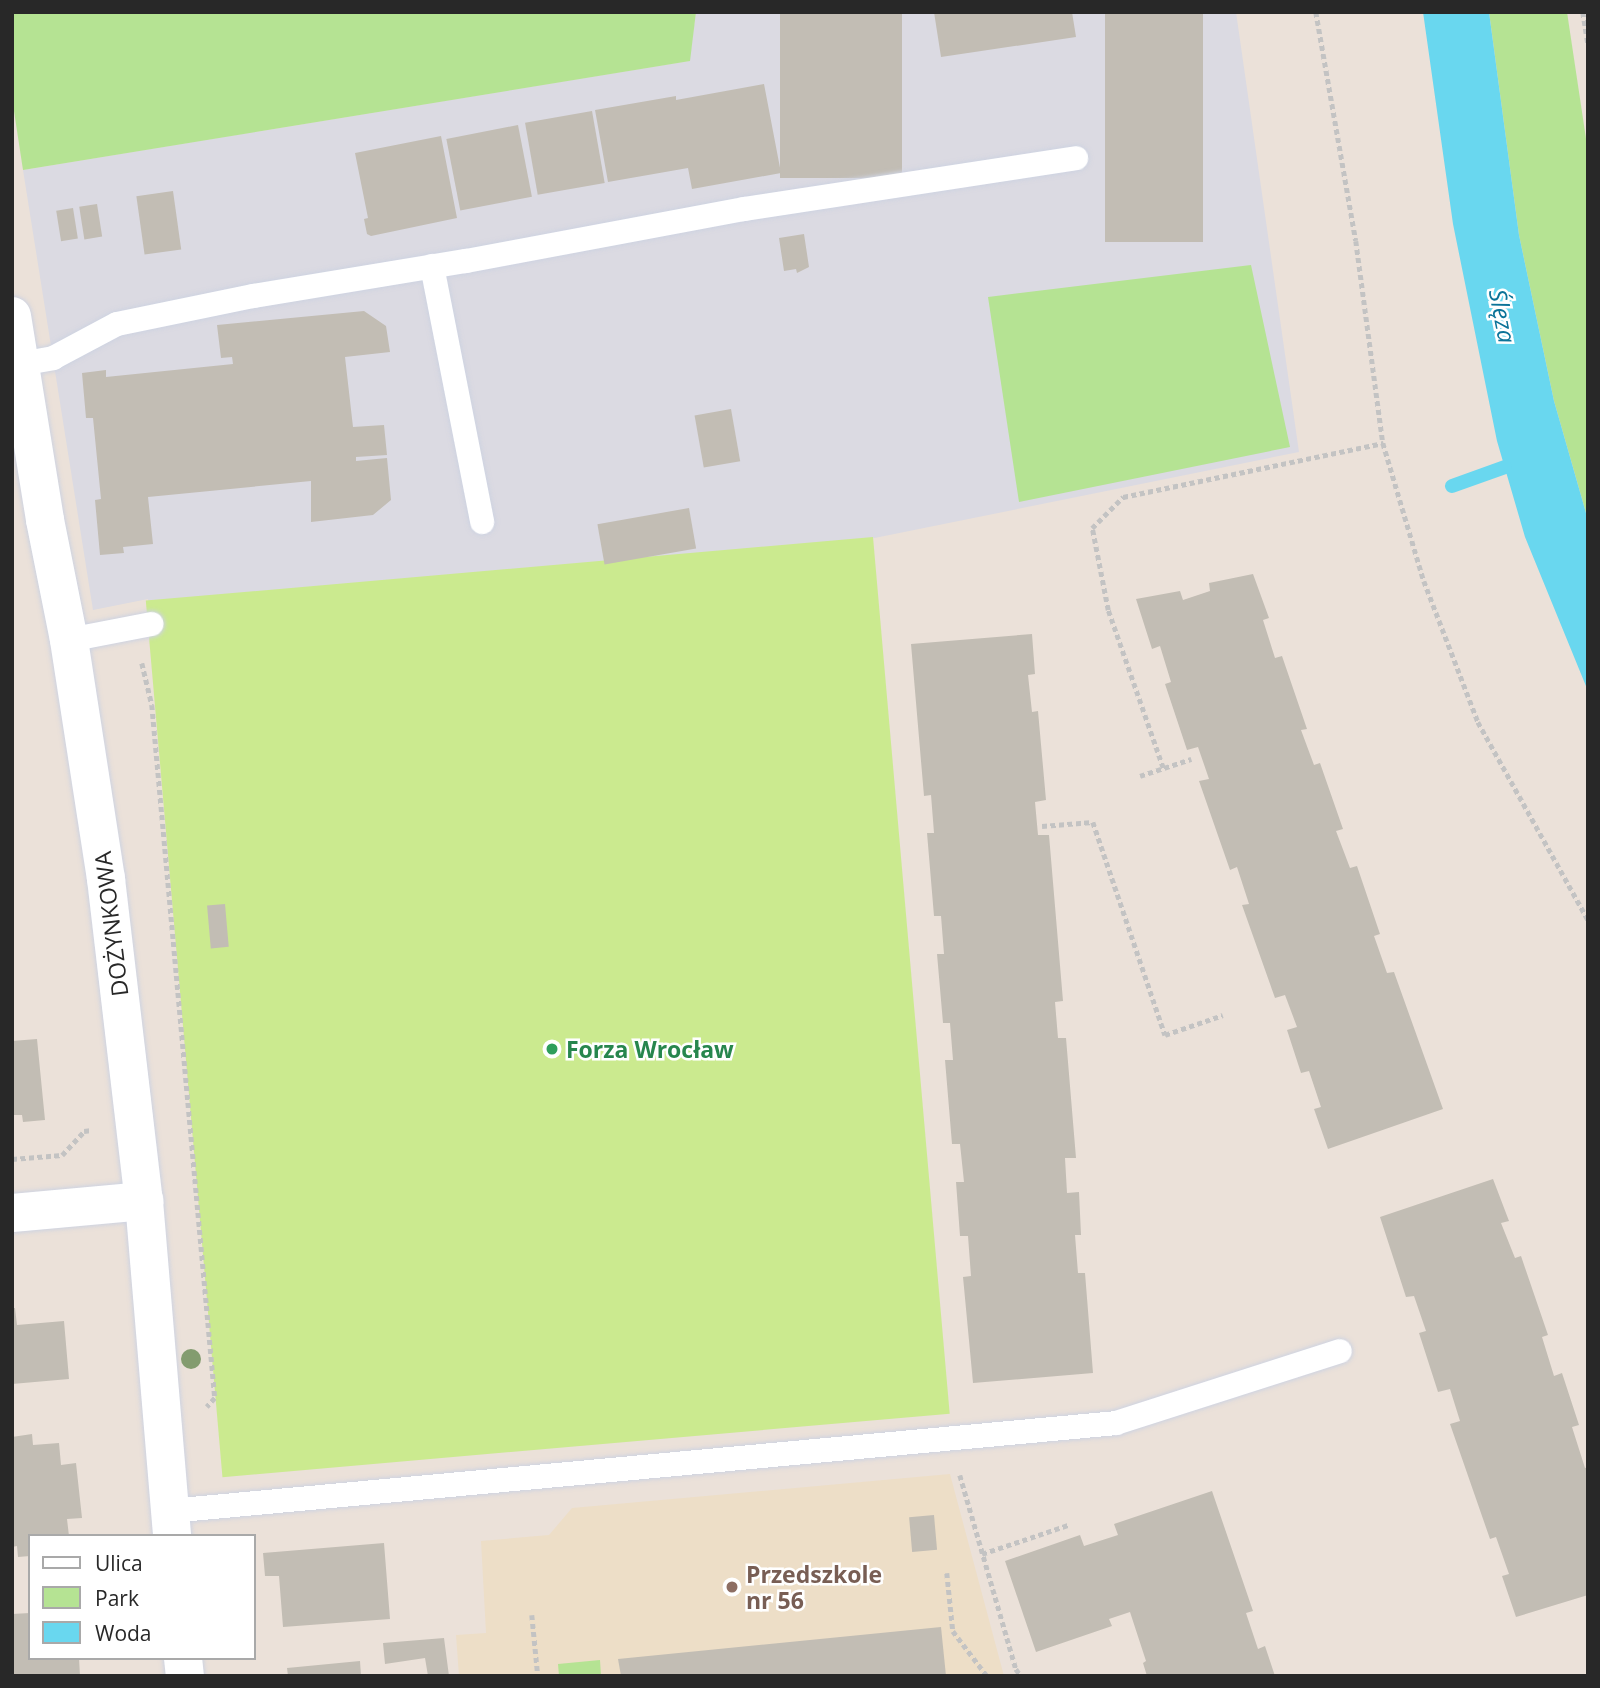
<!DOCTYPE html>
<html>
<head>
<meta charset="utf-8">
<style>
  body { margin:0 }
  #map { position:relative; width:1600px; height:1688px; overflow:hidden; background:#ebe1d9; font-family:"Open Sans",sans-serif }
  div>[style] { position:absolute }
  .industrial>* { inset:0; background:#dbdae2 }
  .education>* { inset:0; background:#eddec7 }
  .green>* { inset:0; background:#b5e393 }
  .pitch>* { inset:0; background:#cbea8f; transform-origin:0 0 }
  .water>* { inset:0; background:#69d7ef }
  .stream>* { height:14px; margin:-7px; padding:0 7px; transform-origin:7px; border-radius:7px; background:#69d7ef }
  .building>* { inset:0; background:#c2bdb4; transform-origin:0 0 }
  .path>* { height:4.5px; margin-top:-2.25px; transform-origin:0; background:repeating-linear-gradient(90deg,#c3c3c3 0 5px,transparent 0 8.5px) }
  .roads { filter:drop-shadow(0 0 2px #ced3e1) drop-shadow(0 0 2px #ced3e1) }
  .lane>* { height:24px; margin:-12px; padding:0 12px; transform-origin:12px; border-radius:12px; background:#fff }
  .street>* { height:38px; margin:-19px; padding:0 19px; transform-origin:19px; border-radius:19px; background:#fff }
  .trees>* { width:20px; height:20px; margin:-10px; border-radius:50%; background:#839c6f }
  .dots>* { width:19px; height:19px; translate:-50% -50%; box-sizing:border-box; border:4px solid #fff; border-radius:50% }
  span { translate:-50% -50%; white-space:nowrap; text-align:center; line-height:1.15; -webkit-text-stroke:5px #fff; paint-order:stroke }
  .street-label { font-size:23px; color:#282828 }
  .leisure-label { font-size:23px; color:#27864d; font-weight:700 }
  .left { translate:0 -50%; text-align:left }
  .education-label { font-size:23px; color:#785e54; font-weight:700 }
  .water-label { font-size:24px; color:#0b7398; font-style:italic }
  .frame { position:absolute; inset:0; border:14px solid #282828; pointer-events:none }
  .legend { position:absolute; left:28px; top:1534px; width:228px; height:126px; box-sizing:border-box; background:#fff; border:2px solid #a9a9a9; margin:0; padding:9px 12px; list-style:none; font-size:21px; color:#282828 }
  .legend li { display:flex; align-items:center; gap:14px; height:35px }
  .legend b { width:35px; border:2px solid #a9a9a9 }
</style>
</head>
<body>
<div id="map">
  <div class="industrial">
    <div style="clip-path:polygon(696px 12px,1236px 12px,1299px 452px,158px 683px,148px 599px,93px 610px,23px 170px,689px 61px)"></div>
  </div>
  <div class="education">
    <div style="clip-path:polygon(950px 1474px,1004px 1676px,459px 1676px,456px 1635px,486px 1633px,481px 1541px,549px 1535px,572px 1508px)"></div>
  </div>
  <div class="green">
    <div style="clip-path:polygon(12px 12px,696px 12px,690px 61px,23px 170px,12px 98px)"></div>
    <div style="clip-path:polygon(1489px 12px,1567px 12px,1588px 152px,1588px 520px,1554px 401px,1519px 235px)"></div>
    <div style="clip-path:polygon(1251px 265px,1290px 447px,1019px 502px,988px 297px)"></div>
    <div style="clip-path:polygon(600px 1660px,601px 1676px,559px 1676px,558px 1664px)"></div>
  </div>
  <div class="pitch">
    <div style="left:873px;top:537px;width:880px;height:730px;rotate:85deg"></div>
  </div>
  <div class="water">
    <div style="clip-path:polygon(1423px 12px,1489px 12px,1519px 235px,1554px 401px,1588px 520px,1588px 691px,1525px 537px,1497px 441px,1453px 224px)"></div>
  </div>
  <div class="stream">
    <div style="left:1452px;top:486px;width:56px;rotate:-19.7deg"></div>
  </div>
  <div class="building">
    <div style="left:780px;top:12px;width:122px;height:166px"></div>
    <div style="clip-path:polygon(934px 12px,1072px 12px,1076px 37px,941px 57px)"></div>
    <div style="left:1105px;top:12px;width:98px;height:230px"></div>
    <div style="clip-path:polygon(764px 84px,781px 173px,692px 189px,688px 168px,608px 182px,595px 110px,676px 96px,676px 100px)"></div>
    <div style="left:592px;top:111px;width:73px;height:68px;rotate:80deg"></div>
    <div style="left:518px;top:125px;width:73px;height:73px;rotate:79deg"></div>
    <div style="clip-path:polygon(441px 136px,457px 218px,371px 236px,367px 234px,364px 219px,368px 218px,355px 153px)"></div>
    <div style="left:173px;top:191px;width:59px;height:37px;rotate:82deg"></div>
    <div style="left:97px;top:204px;width:33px;height:18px;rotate:81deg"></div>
    <div style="left:73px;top:208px;width:31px;height:17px;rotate:81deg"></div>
    <div style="clip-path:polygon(804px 234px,809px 267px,797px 273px,796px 269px,784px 271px,779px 238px)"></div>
    <div style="clip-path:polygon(364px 311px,386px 326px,390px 352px,345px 357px,353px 427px,384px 425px,387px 455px,356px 457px,356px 461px,387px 458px,391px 500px,373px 515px,311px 522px,311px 481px,148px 497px,153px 544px,123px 547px,124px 553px,100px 555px,95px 500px,101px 499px,93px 418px,86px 418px,82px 373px,106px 370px,106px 377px,233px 364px,232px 357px,221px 358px,217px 325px)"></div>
    <div style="left:731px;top:409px;width:53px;height:37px;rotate:80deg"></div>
    <div style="left:689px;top:508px;width:41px;height:93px;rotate:80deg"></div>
    <div style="clip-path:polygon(1253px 574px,1269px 618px,1263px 620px,1275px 658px,1282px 656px,1307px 729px,1301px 730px,1314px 765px,1320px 763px,1343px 829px,1336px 831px,1350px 868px,1357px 866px,1380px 934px,1374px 936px,1387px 973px,1394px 972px,1443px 1109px,1328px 1149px,1314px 1109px,1321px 1107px,1309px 1071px,1301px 1073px,1287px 1030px,1297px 1027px,1285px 995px,1275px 998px,1242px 905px,1249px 904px,1237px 867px,1230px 870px,1199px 781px,1209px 779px,1198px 747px,1187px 750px,1165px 684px,1171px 682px,1160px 646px,1152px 649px,1136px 599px,1180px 591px,1183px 600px,1210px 591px,1209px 583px)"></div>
    <div style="clip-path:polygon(1032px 634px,1035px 674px,1028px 675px,1032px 712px,1038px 711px,1046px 800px,1035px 802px,1038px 835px,1049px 835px,1063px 1001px,1055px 1002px,1058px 1038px,1066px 1038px,1076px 1158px,1065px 1158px,1067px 1193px,1079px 1192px,1081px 1235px,1075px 1235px,1078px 1273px,1085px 1273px,1093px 1373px,973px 1383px,963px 1277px,971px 1276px,968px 1236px,960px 1236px,956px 1182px,964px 1182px,960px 1144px,952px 1144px,945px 1060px,953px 1060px,950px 1023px,943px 1023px,937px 954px,944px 954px,941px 916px,934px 916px,927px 833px,934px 833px,931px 795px,924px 796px,911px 644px)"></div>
    <div style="left:225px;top:904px;width:43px;height:18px;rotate:85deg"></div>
    <div style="clip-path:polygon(37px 1039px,45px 1120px,23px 1122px,22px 1115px,12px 1115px,12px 1041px)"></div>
    <div style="clip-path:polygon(1493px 1179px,1509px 1221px,1501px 1223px,1515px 1258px,1521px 1256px,1548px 1335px,1542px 1337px,1554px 1376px,1562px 1373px,1579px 1425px,1572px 1427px,1585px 1468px,1588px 1467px,1588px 1595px,1516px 1617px,1502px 1576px,1509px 1574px,1496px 1537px,1490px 1539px,1450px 1424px,1460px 1421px,1450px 1389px,1438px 1392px,1419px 1333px,1426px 1331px,1414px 1296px,1406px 1297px,1380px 1217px)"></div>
    <div style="clip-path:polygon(12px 1308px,15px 1308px,17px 1325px,64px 1321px,69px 1379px,12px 1384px)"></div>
    <div style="clip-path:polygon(32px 1434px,33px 1445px,59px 1443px,61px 1465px,76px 1463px,82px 1518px,67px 1519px,69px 1536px,30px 1536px,30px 1556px,18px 1557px,17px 1546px,12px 1547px,12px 1437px)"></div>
    <div style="clip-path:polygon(1212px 1491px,1253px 1611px,1246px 1613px,1258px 1649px,1265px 1646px,1275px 1676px,1147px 1676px,1143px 1663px,1146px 1661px,1130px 1612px,1109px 1619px,1112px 1626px,1036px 1652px,1005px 1561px,1080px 1535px,1084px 1546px,1118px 1535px,1114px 1524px)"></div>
    <div style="left:934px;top:1515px;width:35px;height:25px;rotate:85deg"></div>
    <div style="clip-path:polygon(384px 1543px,390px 1619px,283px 1627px,279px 1576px,265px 1576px,263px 1553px)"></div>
    <div style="clip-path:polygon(30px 1613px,30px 1658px,79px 1658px,80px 1676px,14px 1676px,12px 1614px)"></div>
    <div style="clip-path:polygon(941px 1627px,946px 1676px,621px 1676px,618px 1659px)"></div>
    <div style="clip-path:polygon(444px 1638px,449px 1676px,428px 1676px,425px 1658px,385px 1664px,383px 1643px)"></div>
    <div style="clip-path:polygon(360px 1661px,361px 1676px,288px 1676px,287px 1668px)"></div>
  </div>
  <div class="path">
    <div style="left:1316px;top:12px;width:232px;rotate:80.1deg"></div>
    <div style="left:1356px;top:241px;width:204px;rotate:82.4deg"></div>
    <div style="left:1383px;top:443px;width:144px;rotate:73.5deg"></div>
    <div style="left:1424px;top:581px;width:151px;rotate:69deg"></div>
    <div style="left:1478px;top:722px;width:227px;rotate:60.9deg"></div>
    <div style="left:1583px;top:12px;width:31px;rotate:81deg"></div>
    <div style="left:142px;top:663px;width:43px;rotate:76.6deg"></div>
    <div style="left:152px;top:705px;width:696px;rotate:84.81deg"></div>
    <div style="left:215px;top:1398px;width:12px;rotate:132deg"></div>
    <div style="left:1163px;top:768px;width:167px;rotate:-109.2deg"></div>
    <div style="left:1108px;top:610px;width:84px;rotate:-101deg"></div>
    <div style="left:1092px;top:528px;width:44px;rotate:-45deg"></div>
    <div style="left:1123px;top:497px;width:266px;rotate:-11.7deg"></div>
    <div style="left:1140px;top:776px;width:54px;rotate:-18.4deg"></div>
    <div style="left:1042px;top:826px;width:51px;rotate:-4.5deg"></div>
    <div style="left:1093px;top:822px;width:225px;rotate:71.3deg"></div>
    <div style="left:1165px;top:1035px;width:61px;rotate:-19deg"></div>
    <div style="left:12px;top:1159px;width:50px;rotate:-4.6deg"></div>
    <div style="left:62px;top:1155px;width:33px;rotate:-47deg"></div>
    <div style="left:84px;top:1131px;width:8px;rotate:-7deg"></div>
    <div style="left:960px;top:1475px;width:202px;rotate:73.9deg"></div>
    <div style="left:1016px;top:1669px;width:9px;rotate:54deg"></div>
    <div style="left:982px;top:1554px;width:91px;rotate:-18.6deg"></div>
    <div style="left:947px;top:1573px;width:58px;rotate:84.1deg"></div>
    <div style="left:953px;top:1631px;width:56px;rotate:52.9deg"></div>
    <div style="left:532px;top:1615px;width:61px;rotate:84.4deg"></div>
  </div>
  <div class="roads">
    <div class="lane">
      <div style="left:432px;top:266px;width:261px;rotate:78.9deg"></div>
      <div style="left:20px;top:364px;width:34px;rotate:-10deg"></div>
      <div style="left:53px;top:358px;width:72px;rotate:-28deg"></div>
      <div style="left:117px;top:324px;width:140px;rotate:-11.6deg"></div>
      <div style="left:254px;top:296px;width:215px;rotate:-9.4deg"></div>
      <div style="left:466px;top:261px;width:283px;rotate:-10.6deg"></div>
      <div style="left:744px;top:209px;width:336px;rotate:-8.7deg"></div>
      <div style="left:69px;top:640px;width:84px;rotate:-11deg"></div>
      <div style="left:170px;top:1511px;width:950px;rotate:-5.31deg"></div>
      <div style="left:1116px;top:1423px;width:235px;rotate:-17.8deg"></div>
    </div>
    <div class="street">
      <div style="left:12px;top:316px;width:207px;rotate:80.8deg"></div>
      <div style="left:45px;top:520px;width:122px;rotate:78.7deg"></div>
      <div style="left:69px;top:640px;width:242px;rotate:81.2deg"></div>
      <div style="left:106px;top:879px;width:324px;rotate:83.3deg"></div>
      <div style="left:144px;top:1201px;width:336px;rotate:85.2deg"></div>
      <div style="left:12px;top:1213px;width:133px;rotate:-5.2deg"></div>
      <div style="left:183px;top:1658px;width:18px;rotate:84deg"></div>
    </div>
  </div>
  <div class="trees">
    <div style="left:191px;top:1359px"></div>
  </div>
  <div class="dots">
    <div style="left:552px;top:1049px;background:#2e9e5b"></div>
    <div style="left:732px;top:1587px;background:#8d6e63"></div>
  </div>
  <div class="street-label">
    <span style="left:111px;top:924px;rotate:-97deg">DOŻYNKOWA</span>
  </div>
  <div class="leisure-label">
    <span class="left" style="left:566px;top:1049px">Forza Wrocław</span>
  </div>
  <div class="education-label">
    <span class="left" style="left:746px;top:1587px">Przedszkole<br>nr 56</span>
  </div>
  <div class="water-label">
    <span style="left:1503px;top:316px;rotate:79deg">Ślęza</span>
  </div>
  <div class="frame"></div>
  <ul class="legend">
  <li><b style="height:9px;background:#fff"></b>Ulica</li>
  <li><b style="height:19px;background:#b5e393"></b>Park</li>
  <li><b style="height:19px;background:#69d7ef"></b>Woda</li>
  </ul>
</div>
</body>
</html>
